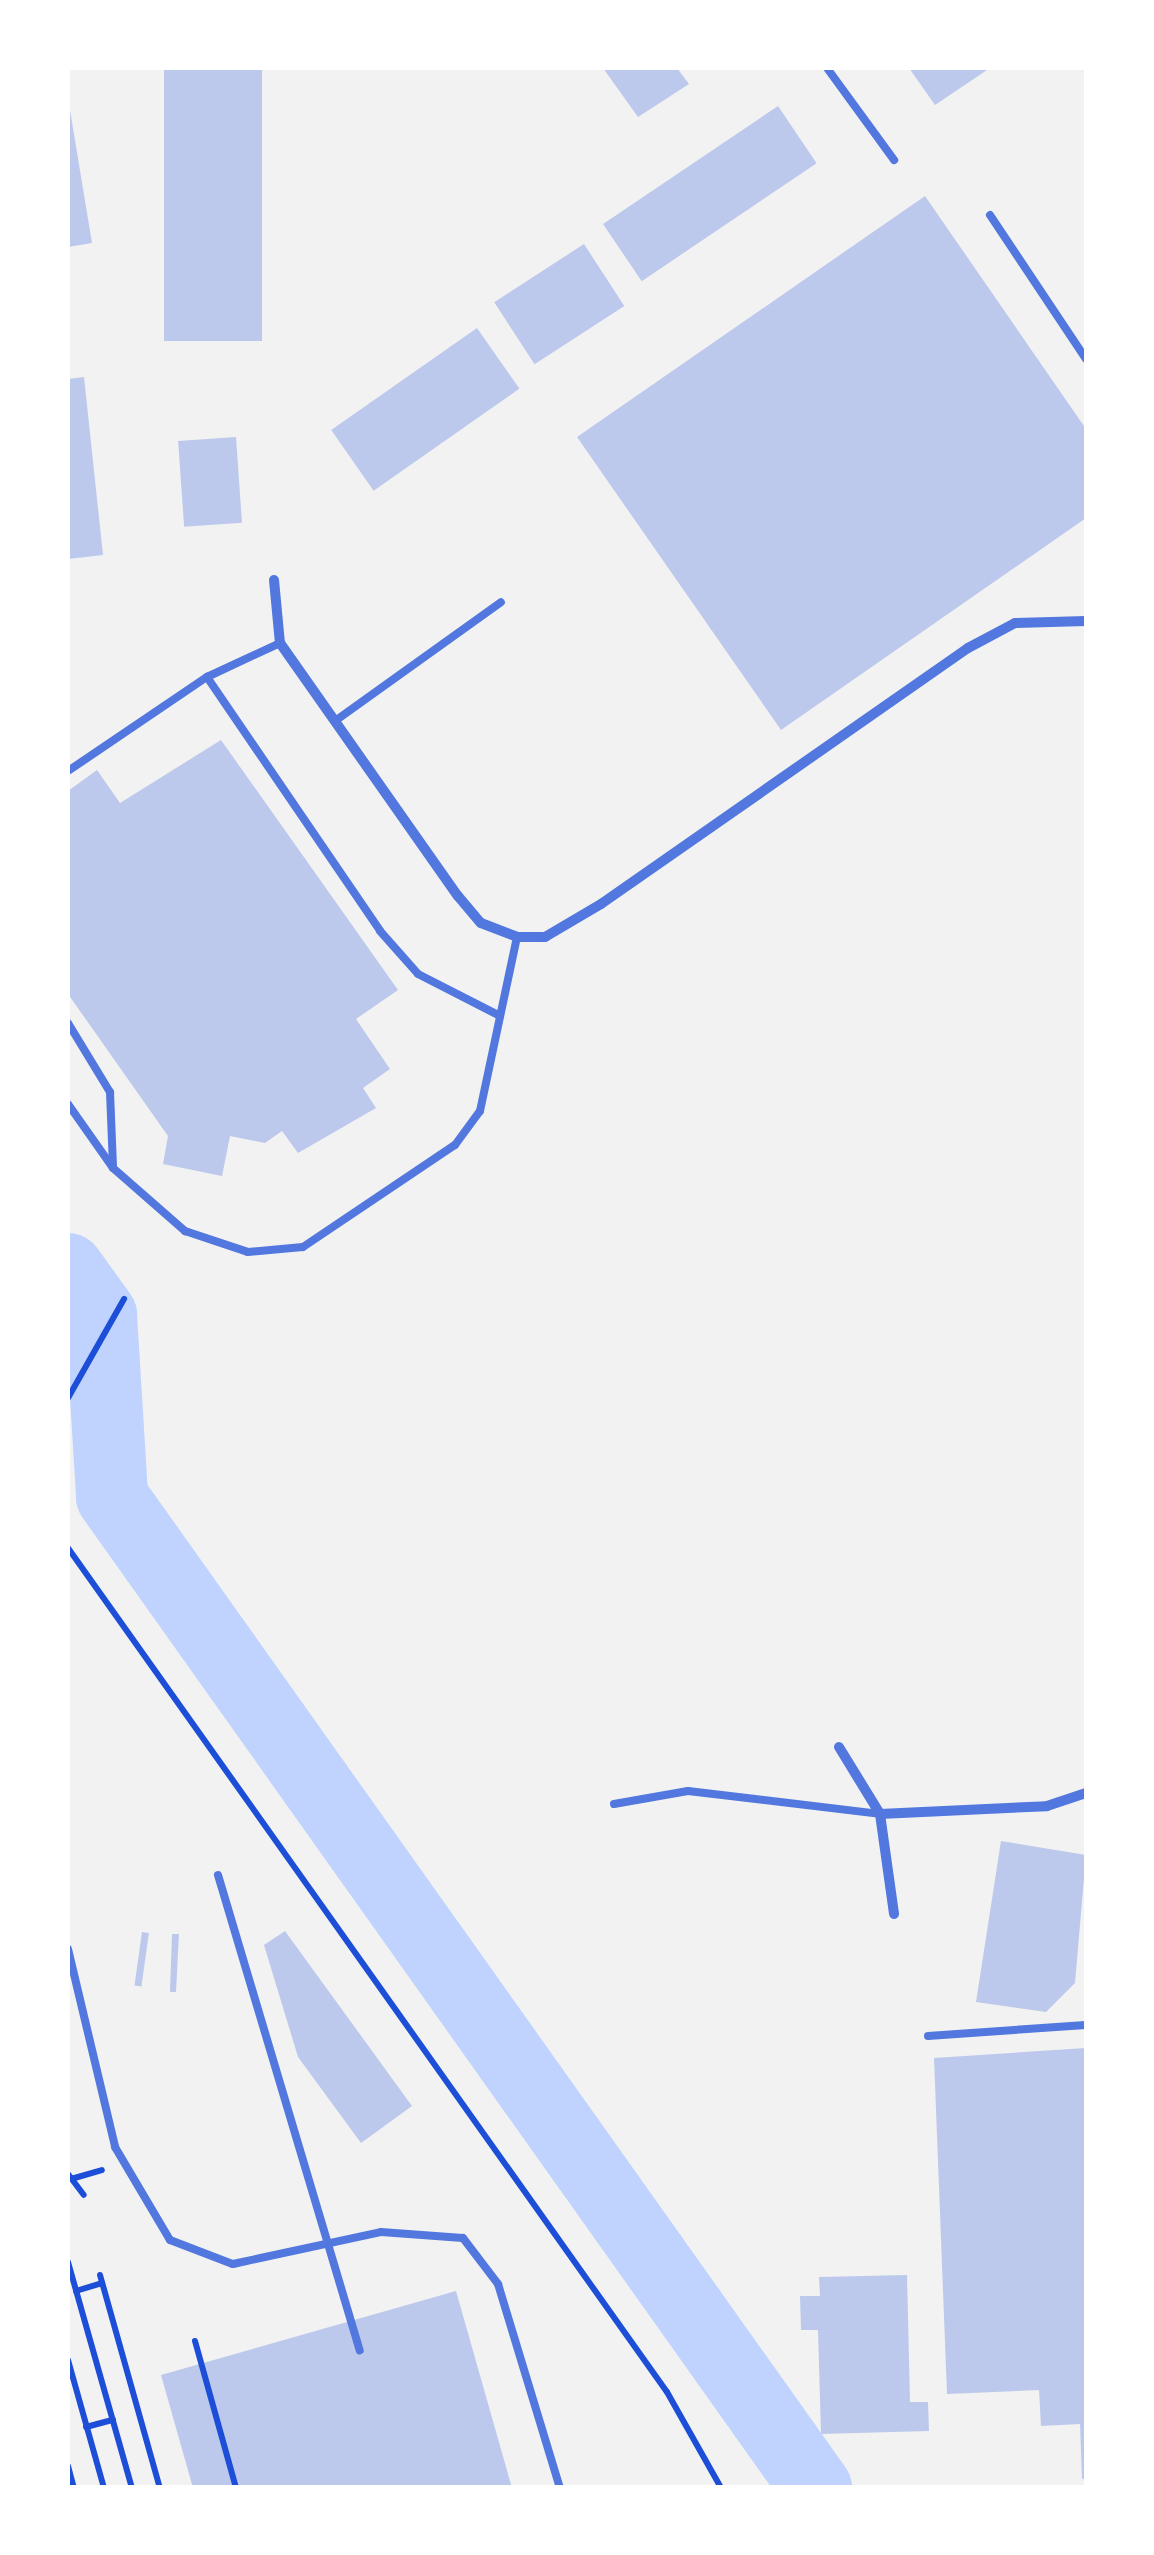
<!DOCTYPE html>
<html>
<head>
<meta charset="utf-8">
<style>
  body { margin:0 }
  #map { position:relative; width:1154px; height:2555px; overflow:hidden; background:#f2f2f2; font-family:Montserrat,sans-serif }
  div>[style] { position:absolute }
  .river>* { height:72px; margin:-36px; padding:0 36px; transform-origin:36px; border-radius:36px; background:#bfd3fe }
  .building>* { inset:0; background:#bdc9ec; transform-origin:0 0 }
  .path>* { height:6px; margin:-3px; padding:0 3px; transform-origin:3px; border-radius:3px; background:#1d4ed8 }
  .service>* { height:8px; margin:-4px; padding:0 4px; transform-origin:4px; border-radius:4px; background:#5277de }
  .minor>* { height:10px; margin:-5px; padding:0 5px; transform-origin:5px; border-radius:5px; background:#5277de }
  span { translate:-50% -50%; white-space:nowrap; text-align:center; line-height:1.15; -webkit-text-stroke:8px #fff; paint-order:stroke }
  .frame { position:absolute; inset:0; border:70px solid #fff; pointer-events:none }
</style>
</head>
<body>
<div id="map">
  <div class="river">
    <div style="left:68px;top:1269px;width:57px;rotate:54.3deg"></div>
    <div style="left:101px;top:1315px;width:182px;rotate:86.5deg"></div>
    <div style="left:112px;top:1497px;width:1216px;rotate:54.61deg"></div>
  </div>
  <div class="building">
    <div style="left:164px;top:68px;width:98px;height:273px"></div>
    <div style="clip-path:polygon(603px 68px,677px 68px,689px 84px,638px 117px)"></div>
    <div style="clip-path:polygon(909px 68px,990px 68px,935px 105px)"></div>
    <div style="clip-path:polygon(68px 98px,92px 243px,68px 247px)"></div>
    <div style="left:778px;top:106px;width:69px;height:211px;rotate:56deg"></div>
    <div style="clip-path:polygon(925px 196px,1086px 429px,1086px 518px,781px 730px,577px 437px)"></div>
    <div style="left:584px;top:244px;width:74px;height:107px;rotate:57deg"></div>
    <div style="left:477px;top:328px;width:74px;height:178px;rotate:55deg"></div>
    <div style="clip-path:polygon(84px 377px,103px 555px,68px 559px,68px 379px)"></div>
    <div style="left:236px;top:437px;width:86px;height:58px;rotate:86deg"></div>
    <div style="clip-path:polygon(221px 740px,398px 990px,356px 1019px,390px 1069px,363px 1088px,376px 1108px,298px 1153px,282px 1131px,265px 1143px,230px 1136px,222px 1176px,163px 1164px,168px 1136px,68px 994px,68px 791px,97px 770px,120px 803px)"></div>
    <div style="clip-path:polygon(1001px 1841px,1086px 1855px,1075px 1983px,1046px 2012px,976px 2002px)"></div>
    <div style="clip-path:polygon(285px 1931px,412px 2106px,361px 2143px,298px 2057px,264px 1945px)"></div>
    <div style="left:142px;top:1932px;width:7px;height:54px;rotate:8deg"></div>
    <div style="clip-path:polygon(172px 1934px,179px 1934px,176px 1992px,170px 1992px)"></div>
    <div style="clip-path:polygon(1086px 2048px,1086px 2478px,1082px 2479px,1080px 2424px,1041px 2426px,1039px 2390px,947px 2394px,934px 2058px)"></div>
    <div style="clip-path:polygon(907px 2275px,910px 2402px,928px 2402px,929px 2431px,821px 2434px,818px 2330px,801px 2330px,800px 2296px,820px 2296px,819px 2277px)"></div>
    <div style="clip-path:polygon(456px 2291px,512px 2488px,193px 2488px,161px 2375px)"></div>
  </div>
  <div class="path">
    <div style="left:68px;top:1398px;width:114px;rotate:-60.5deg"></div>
    <div style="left:68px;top:1548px;width:1035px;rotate:54.64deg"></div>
    <div style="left:667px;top:2392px;width:110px;rotate:60.6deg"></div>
    <div style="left:68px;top:2174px;width:26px;rotate:53deg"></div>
    <div style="left:71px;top:2179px;width:32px;rotate:-16deg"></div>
    <div style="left:68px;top:2262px;width:235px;rotate:74.2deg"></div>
    <div style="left:100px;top:2275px;width:221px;rotate:74.3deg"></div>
    <div style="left:76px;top:2291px;width:27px;rotate:-17deg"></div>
    <div style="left:195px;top:2341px;width:153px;rotate:74.4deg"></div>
    <div style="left:68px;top:2360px;width:133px;rotate:74.3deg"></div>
    <div style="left:86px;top:2427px;width:28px;rotate:-15deg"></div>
    <div style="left:68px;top:2466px;width:23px;rotate:75deg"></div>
  </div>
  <div class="service">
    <div style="left:827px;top:68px;width:114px;rotate:53.9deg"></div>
    <div style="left:990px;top:215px;width:173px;rotate:56.3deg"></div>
    <div style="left:207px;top:677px;width:307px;rotate:55.7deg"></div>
    <div style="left:380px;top:931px;width:57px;rotate:48.5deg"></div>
    <div style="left:418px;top:974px;width:92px;rotate:27.1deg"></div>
    <div style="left:335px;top:721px;width:204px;rotate:-35.6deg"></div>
    <div style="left:68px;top:771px;width:168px;rotate:-34.1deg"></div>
    <div style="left:207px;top:677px;width:81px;rotate:-25deg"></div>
    <div style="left:68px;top:1023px;width:81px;rotate:58.7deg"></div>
    <div style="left:110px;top:1092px;width:76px;rotate:87.7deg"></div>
    <div style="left:68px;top:1104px;width:78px;rotate:54.9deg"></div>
    <div style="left:113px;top:1168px;width:96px;rotate:41.2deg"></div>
    <div style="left:185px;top:1231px;width:66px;rotate:18.4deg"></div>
    <div style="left:248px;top:1252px;width:55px;rotate:-5.2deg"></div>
    <div style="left:303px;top:1247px;width:183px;rotate:-33.9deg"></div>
    <div style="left:455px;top:1145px;width:42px;rotate:-53.7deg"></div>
    <div style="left:480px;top:1111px;width:178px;rotate:-78deg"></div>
    <div style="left:614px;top:1804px;width:75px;rotate:-10deg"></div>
    <div style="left:688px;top:1791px;width:193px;rotate:6.8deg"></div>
    <div style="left:218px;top:1875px;width:496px;rotate:73.4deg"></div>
    <div style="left:68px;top:1949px;width:204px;rotate:76.6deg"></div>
    <div style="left:115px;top:2147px;width:108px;rotate:59.4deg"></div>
    <div style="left:170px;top:2240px;width:67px;rotate:20.9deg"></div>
    <div style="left:233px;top:2264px;width:151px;rotate:-12.2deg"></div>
    <div style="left:381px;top:2232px;width:82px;rotate:4.2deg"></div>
    <div style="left:463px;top:2238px;width:58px;rotate:52.7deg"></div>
    <div style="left:498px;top:2284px;width:213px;rotate:73.1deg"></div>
    <div style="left:928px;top:2036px;width:158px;rotate:-4deg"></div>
  </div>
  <div class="minor">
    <div style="left:274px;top:580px;width:63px;rotate:84.6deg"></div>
    <div style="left:280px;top:643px;width:309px;rotate:54.9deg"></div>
    <div style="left:458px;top:896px;width:35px;rotate:50deg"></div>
    <div style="left:481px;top:923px;width:39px;rotate:21deg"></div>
    <div style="left:517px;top:937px;width:28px"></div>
    <div style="left:545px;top:937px;width:65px;rotate:-30.5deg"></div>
    <div style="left:601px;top:904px;width:447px;rotate:-34.9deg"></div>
    <div style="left:968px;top:648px;width:53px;rotate:-28deg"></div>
    <div style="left:1015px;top:623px;width:71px;rotate:-1.6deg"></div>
    <div style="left:839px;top:1747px;width:79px;rotate:58.5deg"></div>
    <div style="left:880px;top:1814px;width:101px;rotate:82deg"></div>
    <div style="left:880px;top:1814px;width:167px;rotate:-2.7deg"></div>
    <div style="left:1047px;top:1806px;width:41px;rotate:-18.4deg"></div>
  </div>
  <div class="frame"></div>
</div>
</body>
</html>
